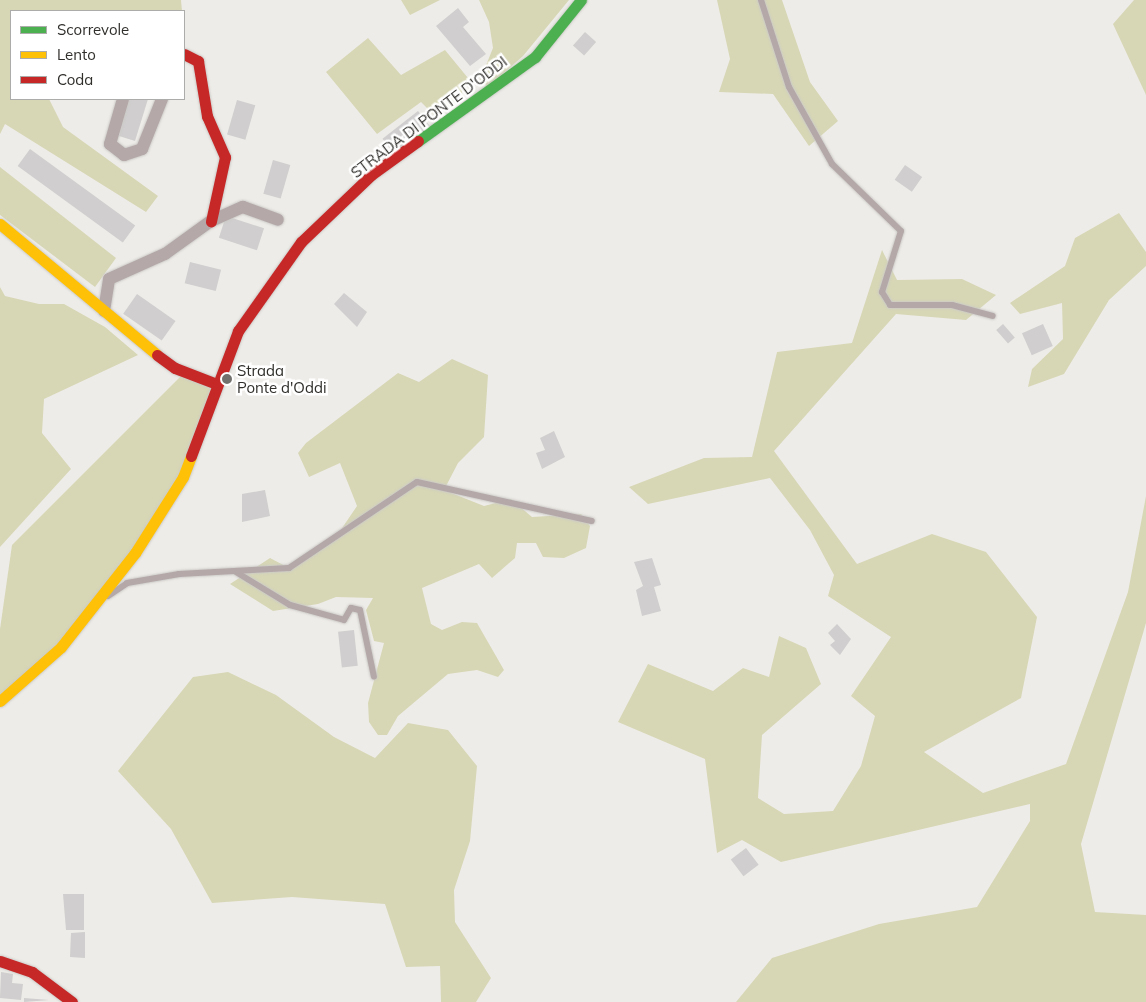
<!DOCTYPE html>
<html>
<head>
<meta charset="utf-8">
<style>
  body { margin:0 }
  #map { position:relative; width:1146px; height:1002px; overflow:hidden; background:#eeece8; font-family:Mulish,sans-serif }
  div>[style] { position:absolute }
  .green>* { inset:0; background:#d7d7b6 }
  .building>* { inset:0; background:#d0cece; transform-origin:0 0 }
  .roads { filter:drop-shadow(0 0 1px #cbcac7) drop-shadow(0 0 1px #cbcac7) }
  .lane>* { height:6px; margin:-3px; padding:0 3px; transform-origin:3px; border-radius:3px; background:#b4a8a9 }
  .street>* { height:12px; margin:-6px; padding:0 6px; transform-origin:6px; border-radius:6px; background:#b4a8a9 }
  .fast>* { height:11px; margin:-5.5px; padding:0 5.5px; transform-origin:5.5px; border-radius:5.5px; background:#4caf50 }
  .slow>* { height:11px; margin:-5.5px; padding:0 5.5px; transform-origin:5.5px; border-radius:5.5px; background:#ffc107 }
  .jam>* { height:11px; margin:-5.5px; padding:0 5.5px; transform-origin:5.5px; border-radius:5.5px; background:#c62828 }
  .dots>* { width:14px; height:14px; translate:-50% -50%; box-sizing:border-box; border:2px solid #fff; border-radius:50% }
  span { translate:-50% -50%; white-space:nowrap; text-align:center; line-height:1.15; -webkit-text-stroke:5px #fff; paint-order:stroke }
  .street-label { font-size:15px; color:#302f2c }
  .poi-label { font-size:15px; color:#302f2c }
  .left { translate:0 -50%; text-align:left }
  .legend { position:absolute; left:10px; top:10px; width:175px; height:90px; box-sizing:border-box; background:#fff; border:1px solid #acacab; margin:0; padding:6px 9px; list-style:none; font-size:15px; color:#302f2c }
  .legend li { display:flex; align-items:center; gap:10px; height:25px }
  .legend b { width:25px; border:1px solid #acacab }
</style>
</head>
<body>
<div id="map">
  <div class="green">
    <div style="clip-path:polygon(0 0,181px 0,182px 11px,11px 11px,11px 99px,49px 99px,63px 127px,158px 196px,146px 212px,5px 124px,0 134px)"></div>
    <div style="clip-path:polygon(401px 0,440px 0,410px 15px)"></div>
    <div style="clip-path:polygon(479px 0,569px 0,523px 56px,488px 87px,480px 80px,493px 48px,489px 22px)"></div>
    <div style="clip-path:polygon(717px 0,782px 0,810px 82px,838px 121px,809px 146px,773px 94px,719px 92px,730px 59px)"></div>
    <div style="clip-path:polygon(1134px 0,1146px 0,1146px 95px,1113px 24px)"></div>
    <div style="clip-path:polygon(368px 38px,401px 75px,445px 50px,468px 78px,460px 97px,437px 118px,421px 102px,377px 134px,326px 72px)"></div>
    <div style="clip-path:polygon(0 167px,116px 258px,95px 287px,0 215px)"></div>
    <div style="clip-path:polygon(1119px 213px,1146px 252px,1146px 266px,1109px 300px,1064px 374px,1028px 387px,1032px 369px,1063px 339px,1062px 303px,1020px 314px,1010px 303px,1065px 266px,1075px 238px)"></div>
    <div style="clip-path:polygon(882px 250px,897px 280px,962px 279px,996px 295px,966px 320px,896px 314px,774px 451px,857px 564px,932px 534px,986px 552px,1037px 617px,1021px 698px,924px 752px,983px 793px,1066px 764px,1128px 592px,1146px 496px,1146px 623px,1081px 844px,1095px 912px,1146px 915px,1146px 1002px,736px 1002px,772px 958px,879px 924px,977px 907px,1030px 821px,1030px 804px,781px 862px,742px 840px,717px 853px,705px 759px,618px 722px,648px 664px,713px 691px,743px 668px,769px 677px,779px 636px,806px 648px,821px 684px,762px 735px,758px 798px,784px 814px,833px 811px,861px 766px,875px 716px,851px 696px,891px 637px,828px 596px,834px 575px,810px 530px,770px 478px,648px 504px,629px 487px,704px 458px,752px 457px,777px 352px,852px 343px)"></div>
    <div style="clip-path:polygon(0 287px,5px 296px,39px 304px,64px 304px,105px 327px,138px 355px,44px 399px,42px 433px,71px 469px,0 547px)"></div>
    <div style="clip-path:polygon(452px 359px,488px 375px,484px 437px,458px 463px,444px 490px,484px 506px,511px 499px,532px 517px,581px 514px,590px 526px,586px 548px,564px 558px,543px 557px,536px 543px,517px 543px,515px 558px,492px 578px,479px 564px,422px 588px,431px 624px,442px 630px,462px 622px,477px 623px,504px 670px,498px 677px,477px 670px,448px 674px,398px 716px,387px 735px,378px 735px,369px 722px,368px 703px,384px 643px,374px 641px,366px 610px,373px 598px,336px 597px,318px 604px,273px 611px,230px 584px,270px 558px,289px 568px,338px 534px,357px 506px,340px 463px,309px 477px,298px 453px,306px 443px,398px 373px,419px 382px)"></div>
    <div style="clip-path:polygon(185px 372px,217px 384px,197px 445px,100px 601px,0 701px,0 629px,12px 545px)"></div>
    <div style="clip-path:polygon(228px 672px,276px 695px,334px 737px,375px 758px,408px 723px,448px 730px,477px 766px,470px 841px,454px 890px,455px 922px,491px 978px,476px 1002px,441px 1002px,440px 966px,406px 967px,385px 904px,292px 897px,212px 903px,171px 829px,118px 771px,193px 677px)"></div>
  </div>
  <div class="building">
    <div style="clip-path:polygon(458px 8px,469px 22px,463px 27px,486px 54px,470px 66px,436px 26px)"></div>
    <div style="left:585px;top:32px;width:15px;height:18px;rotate:42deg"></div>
    <div style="clip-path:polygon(128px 99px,148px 99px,135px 141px,119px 136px)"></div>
    <div style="left:237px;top:100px;width:19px;height:36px;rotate:16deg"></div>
    <div style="left:418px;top:111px;width:23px;height:45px;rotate:52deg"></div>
    <div style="left:30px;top:149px;width:130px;height:21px;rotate:36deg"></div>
    <div style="left:273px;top:160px;width:18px;height:35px;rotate:16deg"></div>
    <div style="left:905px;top:165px;width:21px;height:18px;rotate:35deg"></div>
    <div style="left:226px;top:216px;width:40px;height:23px;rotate:18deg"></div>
    <div style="left:190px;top:262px;width:32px;height:22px;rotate:14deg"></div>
    <div style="clip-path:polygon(344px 293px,367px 312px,357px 327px,334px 304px)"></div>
    <div style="left:137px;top:294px;width:47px;height:24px;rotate:35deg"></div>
    <div style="left:1003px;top:324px;width:18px;height:9px;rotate:49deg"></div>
    <div style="left:1043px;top:324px;width:24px;height:23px;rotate:66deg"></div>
    <div style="clip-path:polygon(554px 431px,565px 457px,542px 469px,536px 453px,545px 450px,540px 438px)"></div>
    <div style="clip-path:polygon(265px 490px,270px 516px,242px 522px,242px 494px)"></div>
    <div style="clip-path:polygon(652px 558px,661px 585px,654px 587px,661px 611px,642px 616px,636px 590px,643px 586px,634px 562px)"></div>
    <div style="clip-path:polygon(837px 624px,851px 639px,840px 655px,830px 645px,835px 641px,828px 633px)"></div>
    <div style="left:354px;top:630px;width:36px;height:16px;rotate:84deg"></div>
    <div style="left:746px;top:848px;width:21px;height:19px;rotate:53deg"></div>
    <div style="clip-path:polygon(63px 894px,84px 894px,84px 930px,66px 930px)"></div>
    <div style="clip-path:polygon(85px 932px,85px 958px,70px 957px,71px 933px)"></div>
    <div style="clip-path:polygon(1px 972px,13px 974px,12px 983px,23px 984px,21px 1000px,0 998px)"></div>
    <div style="clip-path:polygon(24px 998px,49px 1000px,24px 1002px)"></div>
  </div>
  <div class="roads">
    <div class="lane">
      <div style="left:761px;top:0;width:91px;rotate:72.2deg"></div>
      <div style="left:789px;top:87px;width:88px;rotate:60.8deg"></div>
      <div style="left:832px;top:164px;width:96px;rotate:44.2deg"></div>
      <div style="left:901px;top:231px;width:64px;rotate:107.3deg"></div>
      <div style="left:882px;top:292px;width:15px;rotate:58deg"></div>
      <div style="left:890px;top:305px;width:62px"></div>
      <div style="left:952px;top:305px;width:42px;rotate:15deg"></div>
      <div style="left:236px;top:572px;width:63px;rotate:31.4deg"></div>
      <div style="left:290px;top:605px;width:56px;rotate:15.5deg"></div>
      <div style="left:344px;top:620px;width:14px;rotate:-60deg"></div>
      <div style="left:351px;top:608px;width:9px;rotate:13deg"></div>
      <div style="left:360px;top:610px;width:68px;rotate:78.2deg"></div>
      <div style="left:108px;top:596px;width:23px;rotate:-34deg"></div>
      <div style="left:127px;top:583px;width:53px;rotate:-9.8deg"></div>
      <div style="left:179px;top:574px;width:110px;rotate:-3.1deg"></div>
      <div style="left:289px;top:568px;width:154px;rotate:-33.9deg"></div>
      <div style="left:417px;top:482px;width:179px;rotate:12.6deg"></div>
    </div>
    <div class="street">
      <div style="left:123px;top:99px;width:47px;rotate:106.1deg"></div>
      <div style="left:110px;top:144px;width:18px;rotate:38deg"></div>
      <div style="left:124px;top:155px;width:19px;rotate:-18deg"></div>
      <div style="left:142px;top:149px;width:54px;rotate:-68.2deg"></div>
      <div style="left:104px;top:311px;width:32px;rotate:-81deg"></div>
      <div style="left:109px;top:279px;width:61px;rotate:-24.1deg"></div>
      <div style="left:165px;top:254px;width:57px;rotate:-35.7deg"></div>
      <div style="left:211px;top:221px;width:35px;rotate:-24deg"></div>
      <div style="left:243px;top:207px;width:37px;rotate:20deg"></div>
    </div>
    <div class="fast">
      <div style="left:418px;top:141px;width:144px;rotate:-35.7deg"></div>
      <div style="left:535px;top:57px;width:73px;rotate:-51.1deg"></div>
    </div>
    <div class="slow">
      <div style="left:0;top:224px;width:204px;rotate:39.8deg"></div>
      <div style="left:0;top:701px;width:81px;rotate:-41.5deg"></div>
      <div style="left:61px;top:647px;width:120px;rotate:-51.8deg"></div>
      <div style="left:135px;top:553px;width:90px;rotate:-57.7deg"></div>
      <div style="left:183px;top:477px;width:22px;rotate:-69deg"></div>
    </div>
    <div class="jam">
      <div style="left:184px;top:54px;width:16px;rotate:27deg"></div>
      <div style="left:198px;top:61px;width:56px;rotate:80.7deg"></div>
      <div style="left:207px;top:116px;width:45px;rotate:66.3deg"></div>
      <div style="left:225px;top:157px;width:66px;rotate:102.3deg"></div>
      <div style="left:157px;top:355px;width:22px;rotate:36deg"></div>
      <div style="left:175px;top:368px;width:45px;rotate:20.9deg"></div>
      <div style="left:191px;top:456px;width:134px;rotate:-69.4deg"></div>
      <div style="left:238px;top:331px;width:109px;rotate:-54.7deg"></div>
      <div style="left:301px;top:242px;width:97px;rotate:-43.7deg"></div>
      <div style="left:371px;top:175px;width:58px;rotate:-35.9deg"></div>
      <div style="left:0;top:961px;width:34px;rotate:19deg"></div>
      <div style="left:32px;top:972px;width:50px;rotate:36.9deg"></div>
    </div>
  </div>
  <div class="dots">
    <div style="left:227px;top:379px;background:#72716e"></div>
  </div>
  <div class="street-label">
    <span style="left:429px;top:117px;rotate:-37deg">STRADA DI PONTE D'ODDI</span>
  </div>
  <div class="poi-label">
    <span class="left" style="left:237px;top:379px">Strada<br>Ponte d'Oddi</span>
  </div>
  <ul class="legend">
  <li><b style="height:6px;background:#4caf50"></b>Scorrevole</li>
  <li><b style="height:6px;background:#ffc107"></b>Lento</li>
  <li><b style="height:6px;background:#c62828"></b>Coda</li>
  </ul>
</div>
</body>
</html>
